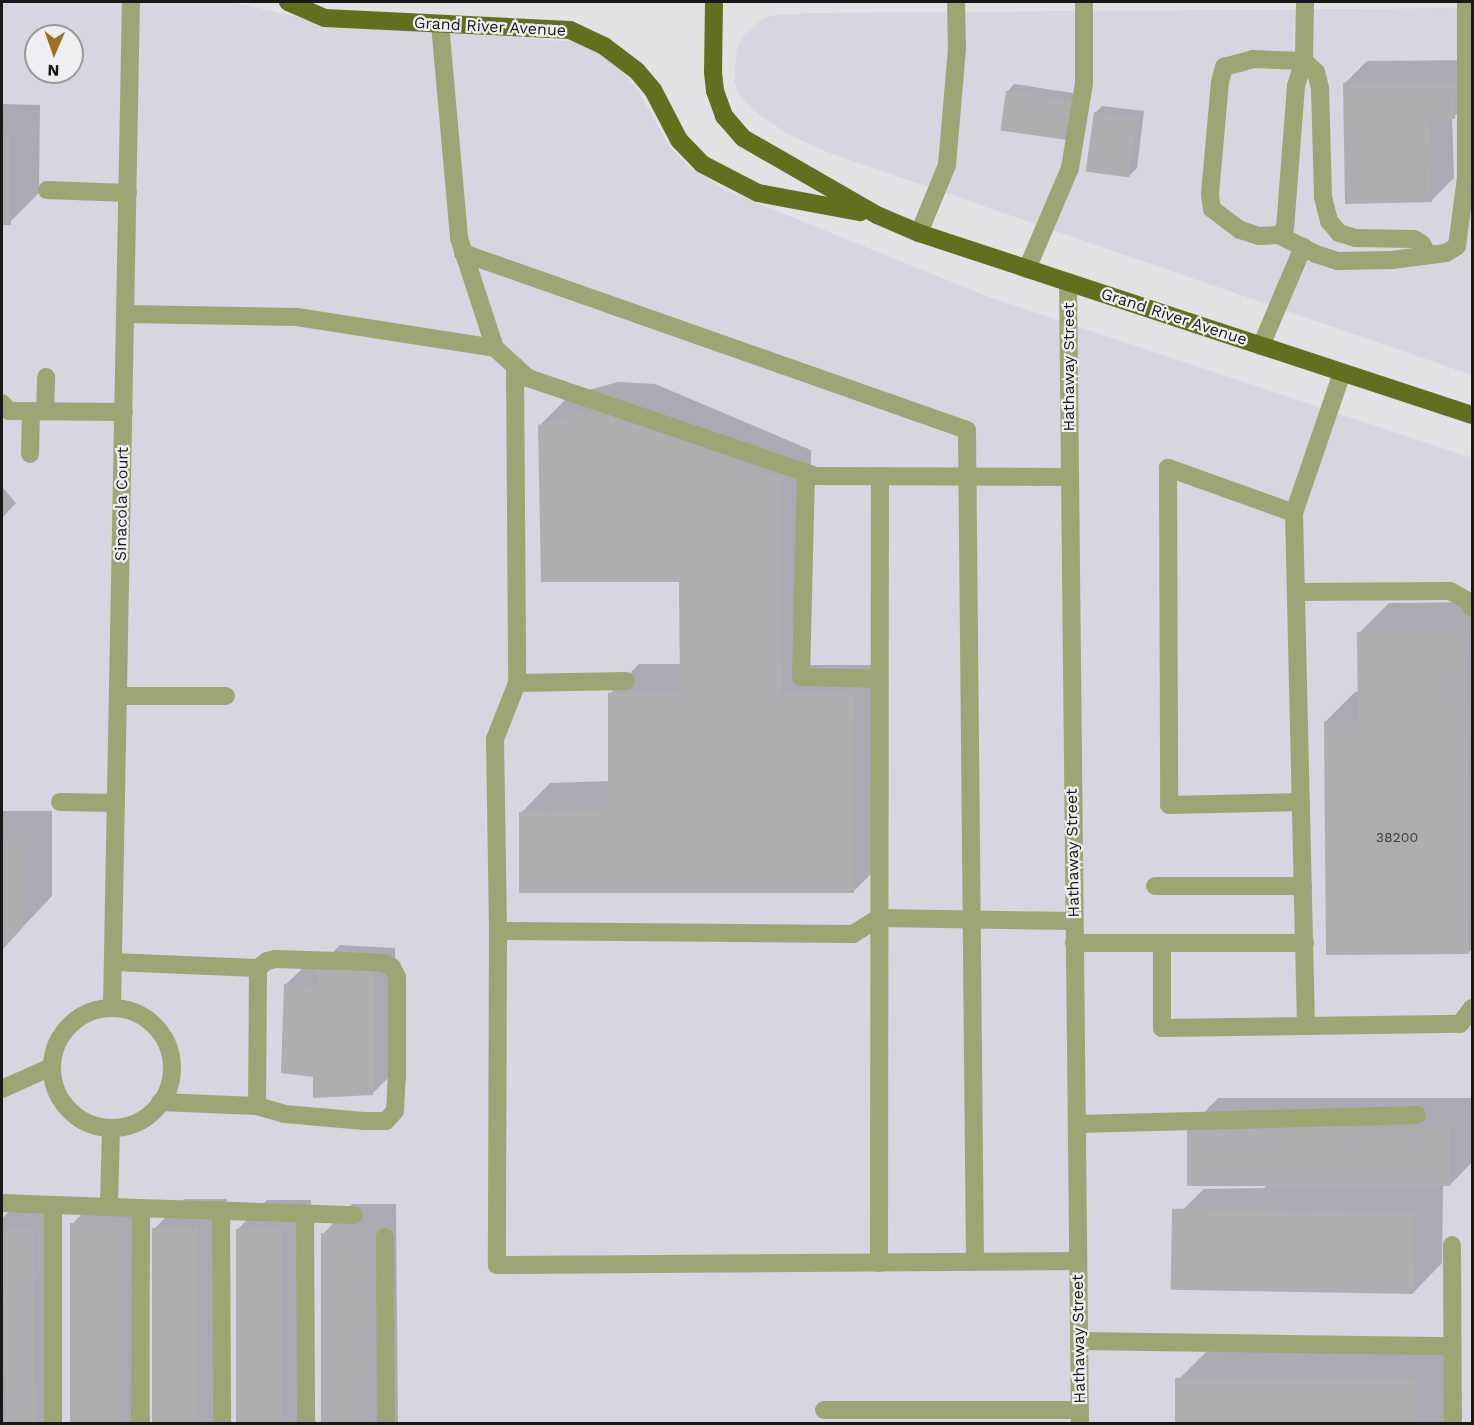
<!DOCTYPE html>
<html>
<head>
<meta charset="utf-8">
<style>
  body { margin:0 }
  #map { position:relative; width:1474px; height:1425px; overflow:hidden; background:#e1e2e4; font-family:"Work Sans",sans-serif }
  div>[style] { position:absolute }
  .built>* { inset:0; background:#d5d6df }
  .shadow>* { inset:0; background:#0003 }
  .building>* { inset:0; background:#aeadaf; transform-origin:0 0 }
  .minor>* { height:18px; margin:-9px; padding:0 9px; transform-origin:9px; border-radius:9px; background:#9ca574 }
  .minor>.ring { margin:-9px; padding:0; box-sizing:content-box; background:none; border:18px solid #9ca574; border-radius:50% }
  .major>* { height:18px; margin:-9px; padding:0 9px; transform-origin:9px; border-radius:9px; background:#646e1f }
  span { translate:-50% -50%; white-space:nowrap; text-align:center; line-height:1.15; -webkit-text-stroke:4.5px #efeff1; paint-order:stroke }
  .number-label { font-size:14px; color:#3e3d3e }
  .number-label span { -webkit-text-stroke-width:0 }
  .street-label { font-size:16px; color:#181819 }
  .frame { position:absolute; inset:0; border:3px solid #181819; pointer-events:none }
  .north { position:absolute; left:24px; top:24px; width:60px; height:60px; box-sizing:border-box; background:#efeff1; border:2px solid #99999b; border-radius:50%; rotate:182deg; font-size:16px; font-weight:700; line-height:24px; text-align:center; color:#181819 }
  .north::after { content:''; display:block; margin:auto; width:21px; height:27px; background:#9d7221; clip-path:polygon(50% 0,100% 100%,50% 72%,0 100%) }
</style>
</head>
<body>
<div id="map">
  <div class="built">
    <div style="clip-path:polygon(evenodd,2px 2px,232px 2px,318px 22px,576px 42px,606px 55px,620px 68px,639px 92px,670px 147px,689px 167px,725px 190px,989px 297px,1472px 458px,1472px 1423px,2px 1424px,2px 2px,36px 36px,72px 36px,72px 72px,36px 72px,36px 36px)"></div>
    <div style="clip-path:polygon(1472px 8px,1472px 375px,827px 152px,786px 133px,753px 110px,739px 94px,734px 81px,737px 49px,742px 37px,764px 18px,775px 15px,814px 13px)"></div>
  </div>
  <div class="shadow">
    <div style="clip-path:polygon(1472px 60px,1472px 100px,1452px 118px,1454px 178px,1431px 201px,1345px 83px,1367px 61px)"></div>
    <div style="clip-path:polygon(1014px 84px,1079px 94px,1073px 132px,1007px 92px)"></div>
    <div style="clip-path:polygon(2px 104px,40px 105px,39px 193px,9px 223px,2px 223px)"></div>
    <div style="clip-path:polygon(1102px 106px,1144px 111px,1137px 168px,1129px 176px,1095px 113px)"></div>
    <div style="clip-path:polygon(618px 382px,655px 384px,811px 450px,810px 665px,882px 665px,883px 862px,853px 892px,521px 813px,550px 783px,610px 781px,610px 694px,639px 664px,681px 664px,680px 580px,540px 425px,570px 395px)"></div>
    <div style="clip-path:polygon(2px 487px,16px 503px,2px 518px)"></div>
    <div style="clip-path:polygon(1472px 602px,1472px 949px,1469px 952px,1325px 722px,1355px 692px,1360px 692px,1359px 633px,1389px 603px)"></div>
    <div style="clip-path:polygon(2px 811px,52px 811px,52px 896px,2px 949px)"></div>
    <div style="clip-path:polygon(340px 945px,395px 948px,395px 1071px,372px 1094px,314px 1076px,285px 985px,308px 963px,322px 963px)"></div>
    <div style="clip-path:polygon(1218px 1098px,1472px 1098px,1472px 1162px,1450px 1185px,1443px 1185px,1442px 1263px,1413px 1293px,1174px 1218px,1204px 1189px,1265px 1188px,1265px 1185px,1189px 1128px)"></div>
    <div style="clip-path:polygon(184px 1199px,227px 1199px,230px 1424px,156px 1424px,154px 1229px)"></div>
    <div style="clip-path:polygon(267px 1200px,311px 1200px,313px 1424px,239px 1424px,237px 1230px)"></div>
    <div style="clip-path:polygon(352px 1204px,396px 1204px,398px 1424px,325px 1424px,323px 1234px)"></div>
    <div style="clip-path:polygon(55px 1208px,58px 1424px,2px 1424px,2px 1219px,11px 1209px)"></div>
    <div style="clip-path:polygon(87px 1209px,134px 1209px,149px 1262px,150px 1424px,74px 1424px,72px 1224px)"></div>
    <div style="clip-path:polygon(1444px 1349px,1445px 1424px,1179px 1424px,1177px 1381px,1206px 1352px)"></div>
  </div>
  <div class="building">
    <div style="clip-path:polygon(1456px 82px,1455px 119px,1430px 119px,1432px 202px,1345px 204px,1343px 83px)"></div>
    <div style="left:1006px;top:91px;width:68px;height:40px;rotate:8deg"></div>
    <div style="left:1094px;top:112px;width:44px;height:60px;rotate:8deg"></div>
    <div style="left:2px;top:134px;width:9px;height:91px"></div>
    <div style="clip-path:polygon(587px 411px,624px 413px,782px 479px,781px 694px,853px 694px,854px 893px,519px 893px,519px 812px,608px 809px,608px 693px,680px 694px,679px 582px,541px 582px,538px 425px)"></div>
    <div style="clip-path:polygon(1466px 631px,1469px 954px,1326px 955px,1324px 721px,1358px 721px,1357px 632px)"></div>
    <div style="clip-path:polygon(2px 840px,23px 840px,23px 927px,2px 950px)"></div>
    <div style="clip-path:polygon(316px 967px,373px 970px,373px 1095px,313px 1098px,313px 1077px,281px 1073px,284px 984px,317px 986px)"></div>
    <div style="left:1187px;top:1127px;width:263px;height:59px"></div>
    <div style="left:1414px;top:1213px;width:81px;height:242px;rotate:91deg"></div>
    <div style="left:70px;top:1223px;width:50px;height:201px"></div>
    <div style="left:152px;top:1228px;width:46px;height:196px"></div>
    <div style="left:236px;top:1229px;width:46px;height:195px"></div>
    <div style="left:33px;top:1230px;width:194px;height:31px;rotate:89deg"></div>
    <div style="left:321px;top:1233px;width:46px;height:191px"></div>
    <div style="left:1415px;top:1378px;width:46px;height:240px;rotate:90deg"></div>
  </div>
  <div class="minor">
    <div style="left:1305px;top:2px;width:59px;rotate:91deg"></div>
    <div style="left:1304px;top:61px;width:26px;rotate:108deg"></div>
    <div style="left:1296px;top:86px;width:142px;rotate:94.4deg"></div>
    <div style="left:1285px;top:228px;width:9px;rotate:131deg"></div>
    <div style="left:1279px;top:235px;width:20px;rotate:177deg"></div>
    <div style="left:1259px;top:236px;width:20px;rotate:-162deg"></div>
    <div style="left:1240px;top:230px;width:35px;rotate:-143deg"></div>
    <div style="left:1212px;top:209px;width:15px;rotate:-98deg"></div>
    <div style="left:1210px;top:194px;width:112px;rotate:-84.9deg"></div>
    <div style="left:1220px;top:82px;width:16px;rotate:-75deg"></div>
    <div style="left:1224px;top:67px;width:30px;rotate:-15deg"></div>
    <div style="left:1253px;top:59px;width:51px;rotate:2.2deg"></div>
    <div style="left:1304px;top:61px;width:16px;rotate:43deg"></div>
    <div style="left:1316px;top:72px;width:16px;rotate:76deg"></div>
    <div style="left:1320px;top:88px;width:109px;rotate:88.4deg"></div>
    <div style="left:1323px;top:197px;width:25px;rotate:76deg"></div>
    <div style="left:1329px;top:221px;width:16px;rotate:50deg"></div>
    <div style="left:1339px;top:233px;width:17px;rotate:17deg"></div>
    <div style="left:1355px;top:238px;width:59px;rotate:1deg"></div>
    <div style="left:1414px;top:239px;width:9px;rotate:32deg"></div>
    <div style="left:1422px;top:244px;width:13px;rotate:61deg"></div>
    <div style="left:440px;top:24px;width:215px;rotate:84.9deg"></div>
    <div style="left:459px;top:238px;width:116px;rotate:71.9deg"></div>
    <div style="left:495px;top:348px;width:45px;rotate:42.3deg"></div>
    <div style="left:528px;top:378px;width:304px;rotate:18.8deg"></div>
    <div style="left:816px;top:476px;width:254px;rotate:0.2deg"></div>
    <div style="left:47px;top:190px;width:81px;rotate:2.1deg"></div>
    <div style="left:919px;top:233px;width:74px;rotate:-67.6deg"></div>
    <div style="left:947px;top:165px;width:116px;rotate:-85.1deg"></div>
    <div style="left:957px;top:49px;width:47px;rotate:-91.2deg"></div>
    <div style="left:1279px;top:235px;width:42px;rotate:27.2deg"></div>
    <div style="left:1316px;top:254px;width:23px;rotate:18deg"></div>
    <div style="left:1338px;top:261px;width:54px;rotate:-1.1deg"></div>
    <div style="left:1392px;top:260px;width:54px;rotate:-7.4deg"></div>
    <div style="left:1446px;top:253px;width:13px;rotate:-32deg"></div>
    <div style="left:1457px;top:246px;width:69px;rotate:-82.5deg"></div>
    <div style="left:1466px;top:178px;width:176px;rotate:-90deg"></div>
    <div style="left:463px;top:253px;width:534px;rotate:19.35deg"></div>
    <div style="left:967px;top:430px;width:832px;rotate:89.45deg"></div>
    <div style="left:1027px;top:269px;width:110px;rotate:-66.9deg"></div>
    <div style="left:1070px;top:168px;width:86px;rotate:-80.6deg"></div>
    <div style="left:1084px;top:83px;width:81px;rotate:-90deg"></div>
    <div style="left:1068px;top:282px;width:1142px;rotate:89.4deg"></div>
    <div style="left:126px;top:314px;width:171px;rotate:1deg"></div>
    <div style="left:297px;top:317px;width:200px;rotate:8.9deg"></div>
    <div style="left:1261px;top:346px;width:108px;rotate:-67deg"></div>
    <div style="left:515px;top:366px;width:317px;rotate:89.6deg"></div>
    <div style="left:517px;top:683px;width:60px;rotate:111.4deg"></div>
    <div style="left:495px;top:739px;width:192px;rotate:89.1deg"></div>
    <div style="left:498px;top:931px;width:334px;rotate:90.2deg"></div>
    <div style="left:497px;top:1265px;width:581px;rotate:-0.39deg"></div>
    <div style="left:2px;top:403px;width:11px;rotate:49deg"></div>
    <div style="left:9px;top:411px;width:115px;rotate:0.5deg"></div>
    <div style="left:45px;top:411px;width:34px;rotate:-88deg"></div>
    <div style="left:30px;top:454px;width:43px;rotate:-88.7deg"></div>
    <div style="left:806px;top:473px;width:204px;rotate:91.4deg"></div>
    <div style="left:801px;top:677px;width:78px;rotate:1.5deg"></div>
    <div style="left:1294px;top:513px;width:134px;rotate:-160.3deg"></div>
    <div style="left:1168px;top:468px;width:337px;rotate:89.8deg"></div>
    <div style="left:1169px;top:805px;width:132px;rotate:-1.3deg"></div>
    <div style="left:1296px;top:592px;width:154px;rotate:-0.4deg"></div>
    <div style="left:1450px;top:591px;width:21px;rotate:29deg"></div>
    <div style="left:1468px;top:601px;width:8px;rotate:60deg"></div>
    <div style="left:517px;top:683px;width:109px;rotate:-1.1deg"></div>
    <div style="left:118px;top:696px;width:108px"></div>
    <div style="left:60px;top:802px;width:56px;rotate:1deg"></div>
    <div style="left:1155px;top:886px;width:148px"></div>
    <div style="left:498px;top:931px;width:355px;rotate:0.5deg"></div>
    <div style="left:853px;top:934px;width:31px;rotate:-32deg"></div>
    <div style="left:879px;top:918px;width:195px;rotate:0.9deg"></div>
    <div style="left:1074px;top:943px;width:231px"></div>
    <div style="left:1162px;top:943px;width:85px;rotate:90deg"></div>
    <div style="left:1162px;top:1028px;width:298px;rotate:-0.8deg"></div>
    <div style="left:1460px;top:1024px;width:20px;rotate:-53deg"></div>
    <div style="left:113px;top:962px;width:145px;rotate:2.4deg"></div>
    <div style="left:258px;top:968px;width:138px;rotate:90.4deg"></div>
    <div style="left:257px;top:1106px;width:29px;rotate:16deg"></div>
    <div style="left:285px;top:1114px;width:79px;rotate:5.1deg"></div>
    <div style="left:364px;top:1121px;width:22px"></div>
    <div style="left:386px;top:1121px;width:13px;rotate:-48deg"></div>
    <div style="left:395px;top:1111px;width:33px;rotate:-87deg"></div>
    <div style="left:397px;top:1078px;width:101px;rotate:-90deg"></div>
    <div style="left:397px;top:977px;width:11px;rotate:-117deg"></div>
    <div style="left:392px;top:967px;width:10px;rotate:-156deg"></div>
    <div style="left:383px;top:963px;width:12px;rotate:-175deg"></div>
    <div style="left:371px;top:962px;width:96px;rotate:-178.2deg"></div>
    <div style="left:275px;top:959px;width:8px;rotate:166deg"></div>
    <div style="left:267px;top:961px;width:11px;rotate:142deg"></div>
    <div style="left:112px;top:1007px;width:1005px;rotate:-88.92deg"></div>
    <div class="ring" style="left:52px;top:1008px;width:102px;height:102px"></div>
    <div style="left:1306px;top:1026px;width:513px;rotate:-91.34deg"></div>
    <div style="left:1294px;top:513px;width:148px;rotate:-71.1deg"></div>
    <div style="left:2px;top:1089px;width:54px;rotate:-24.2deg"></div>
    <div style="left:160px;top:1102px;width:97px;rotate:2.4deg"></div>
    <div style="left:1077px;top:1124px;width:340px;rotate:-1.5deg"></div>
    <div style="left:111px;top:1129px;width:78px;rotate:91.5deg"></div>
    <div style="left:109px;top:1207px;width:245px;rotate:1.9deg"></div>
    <div style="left:2px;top:1203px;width:107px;rotate:2.1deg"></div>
    <div style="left:53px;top:1205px;width:219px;rotate:90deg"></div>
    <div style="left:221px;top:1210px;width:214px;rotate:89.7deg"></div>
    <div style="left:305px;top:1213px;width:211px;rotate:89.7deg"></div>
    <div style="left:385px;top:1237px;width:187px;rotate:89.7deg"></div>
    <div style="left:1452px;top:1245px;width:179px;rotate:89.7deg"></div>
    <div style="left:879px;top:1263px;width:787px;rotate:-89.93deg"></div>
    <div style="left:1079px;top:1341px;width:373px;rotate:0.8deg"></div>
    <div style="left:824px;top:1410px;width:256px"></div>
    <div style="left:140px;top:1424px;width:216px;rotate:-89.7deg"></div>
  </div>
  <div class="major">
    <div style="left:288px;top:2px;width:40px;rotate:23.4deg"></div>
    <div style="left:325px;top:18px;width:245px;rotate:2.8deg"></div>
    <div style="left:570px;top:30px;width:38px;rotate:25deg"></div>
    <div style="left:604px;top:46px;width:41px;rotate:37.1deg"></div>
    <div style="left:637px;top:71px;width:25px;rotate:50deg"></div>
    <div style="left:653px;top:90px;width:56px;rotate:62.5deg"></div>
    <div style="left:679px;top:140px;width:33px;rotate:46deg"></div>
    <div style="left:702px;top:164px;width:63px;rotate:27.4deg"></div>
    <div style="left:758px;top:193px;width:104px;rotate:10.6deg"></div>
    <div style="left:714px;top:2px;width:70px;rotate:90.8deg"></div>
    <div style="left:713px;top:72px;width:19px;rotate:84deg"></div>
    <div style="left:715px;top:91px;width:27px;rotate:70deg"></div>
    <div style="left:724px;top:116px;width:29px;rotate:49deg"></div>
    <div style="left:743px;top:138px;width:155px;rotate:29.9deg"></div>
    <div style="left:877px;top:215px;width:46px;rotate:23.2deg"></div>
    <div style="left:919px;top:233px;width:582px;rotate:18.22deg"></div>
  </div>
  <div class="number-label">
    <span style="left:1397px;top:837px">38200</span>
  </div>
  <div class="street-label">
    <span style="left:490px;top:27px;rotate:3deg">Grand River Avenue</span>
    <span style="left:1174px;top:317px;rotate:18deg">Grand River Avenue</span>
    <span style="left:1069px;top:367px;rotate:-90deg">Hathaway Street</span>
    <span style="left:122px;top:504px;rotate:-89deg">Sinacola Court</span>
    <span style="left:1073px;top:853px;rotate:-91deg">Hathaway Street</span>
    <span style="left:1079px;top:1339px;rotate:-91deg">Hathaway Street</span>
  </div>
  <div class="frame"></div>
  <div class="north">N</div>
</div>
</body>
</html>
